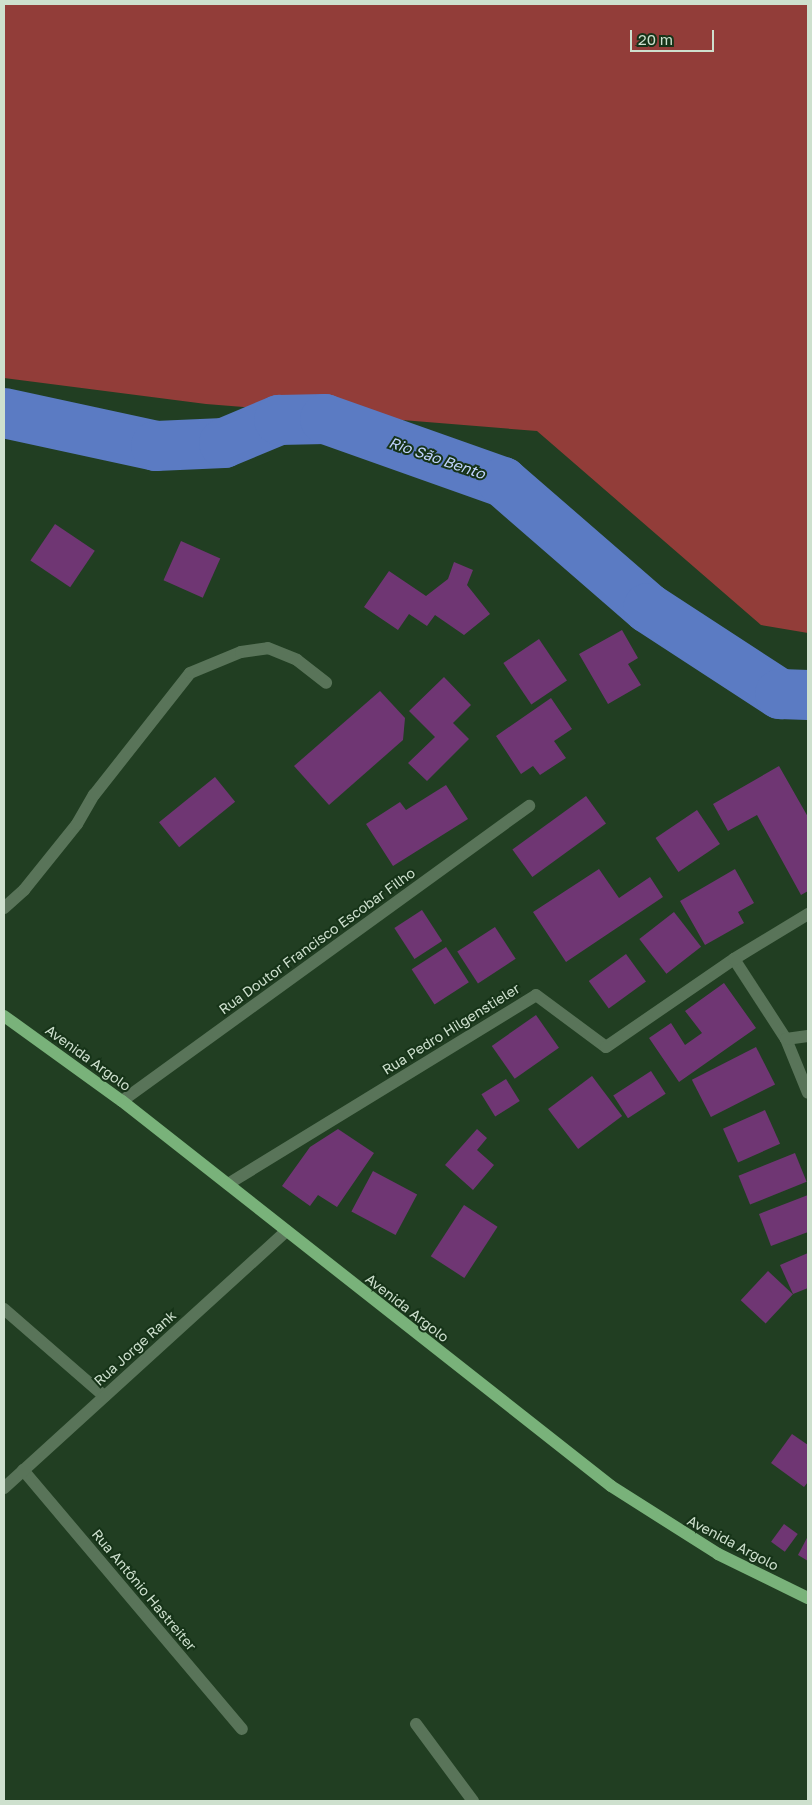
<!DOCTYPE html>
<html>
<head>
<meta charset="utf-8">
<style>
  body { margin:0 }
  #map { position:relative; width:812px; height:1805px; overflow:hidden; background:#213e22; font-family:"Golos Text",sans-serif }
  div>[style] { position:absolute }
  .forest>* { inset:0; background:#923d39 }
  .river>* { height:50px; margin:-25px; padding:0 25px; transform-origin:25px; border-radius:25px; background:#5b7bc3 }
  .building>* { inset:0; background:#6f3673; transform-origin:0 0 }
  .minor>* { height:12px; margin:-6px; padding:0 6px; transform-origin:6px; border-radius:6px; background:#597459 }
  .major>* { height:12px; margin:-6px; padding:0 6px; transform-origin:6px; border-radius:6px; background:#79b27a }
  span { translate:-50% -50%; white-space:nowrap; text-align:center; line-height:1.15; -webkit-text-stroke:4px #163318; paint-order:stroke }
  .street-label { font-size:14px; color:#cee0ce }
  .water-label { font-size:15px; color:#c0d3fb; font-style:italic }
  .frame { position:absolute; inset:0; border:5px solid #cee0ce; pointer-events:none }
  .scale { position:absolute; left:630px; top:30px; width:84px; height:22px; box-sizing:border-box; border:2px solid #cee0ce; border-top:0; padding-left:6px; font-size:15px; line-height:18px; white-space:nowrap; color:#cee0ce; -webkit-text-stroke:4px #163318; paint-order:stroke }
</style>
</head>
<body>
<div id="map">
  <div class="forest">
    <div style="clip-path:polygon(4px 4px,808px 4px,808px 633px,761px 625px,537px 431px,206px 404px,4px 378px)"></div>
  </div>
  <div class="river">
    <div style="left:4px;top:413px;width:156px;rotate:12.2deg"></div>
    <div style="left:156px;top:446px;width:68px;rotate:-2.5deg"></div>
    <div style="left:224px;top:443px;width:60px;rotate:-22.7deg"></div>
    <div style="left:279px;top:420px;width:46px;rotate:-1.2deg"></div>
    <div style="left:325px;top:419px;width:189px;rotate:19.5deg"></div>
    <div style="left:503px;top:482px;width:192px;rotate:41deg"></div>
    <div style="left:648px;top:608px;width:158px;rotate:33.1deg"></div>
    <div style="left:780px;top:694px;width:28px;rotate:2deg"></div>
  </div>
  <div class="building">
    <div style="left:55px;top:524px;width:48px;height:44px;rotate:34deg"></div>
    <div style="left:181px;top:541px;width:43px;height:43px;rotate:24deg"></div>
    <div style="clip-path:polygon(454px 562px,473px 570px,467px 585px,490px 614px,464px 635px,435px 615px,427px 626px,409px 614px,398px 630px,364px 607px,389px 571px,426px 596px,448px 579px)"></div>
    <div style="clip-path:polygon(622px 630px,638px 658px,628px 664px,641px 685px,608px 704px,579px 654px)"></div>
    <div style="left:539px;top:639px;width:50px;height:43px;rotate:56deg"></div>
    <div style="clip-path:polygon(444px 677px,471px 705px,453px 723px,469px 739px,427px 781px,408px 763px,435px 737px,409px 711px)"></div>
    <div style="clip-path:polygon(380px 691px,405px 718px,403px 740px,329px 805px,294px 766px)"></div>
    <div style="clip-path:polygon(551px 698px,572px 729px,554px 741px,566px 758px,540px 775px,533px 766px,521px 774px,496px 736px)"></div>
    <div style="clip-path:polygon(779px 766px,808px 817px,808px 891px,801px 895px,757px 815px,728px 831px,713px 804px)"></div>
    <div style="left:215px;top:777px;width:32px;height:72px;rotate:51deg"></div>
    <div style="clip-path:polygon(446px 785px,468px 819px,393px 866px,366px 824px,400px 802px,406px 810px)"></div>
    <div style="left:586px;top:796px;width:34px;height:91px;rotate:54deg"></div>
    <div style="left:697px;top:810px;width:41px;height:50px;rotate:56deg"></div>
    <div style="clip-path:polygon(599px 869px,619px 898px,650px 877px,663px 897px,566px 962px,533px 912px)"></div>
    <div style="clip-path:polygon(735px 869px,754px 903px,738px 912px,744px 923px,705px 945px,680px 901px)"></div>
    <div style="left:422px;top:910px;width:37px;height:33px;rotate:57deg"></div>
    <div style="left:674px;top:912px;width:44px;height:44px;rotate:52deg"></div>
    <div style="left:495px;top:927px;width:38px;height:45px;rotate:57deg"></div>
    <div style="left:446px;top:947px;width:42px;height:41px;rotate:57deg"></div>
    <div style="left:626px;top:954px;width:34px;height:46px;rotate:54deg"></div>
    <div style="clip-path:polygon(724px 983px,756px 1028px,679px 1082px,649px 1038px,671px 1023px,685px 1045px,702px 1033px,685px 1011px)"></div>
    <div style="left:536px;top:1015px;width:40px;height:54px;rotate:55deg"></div>
    <div style="left:756px;top:1047px;width:42px;height:72px;rotate:63deg"></div>
    <div style="left:651px;top:1071px;width:27px;height:45px;rotate:57deg"></div>
    <div style="left:592px;top:1076px;width:50px;height:55px;rotate:53deg"></div>
    <div style="left:506px;top:1079px;width:26px;height:29px;rotate:58deg"></div>
    <div style="left:765px;top:1110px;width:37px;height:46px;rotate:66deg"></div>
    <div style="clip-path:polygon(338px 1129px,374px 1153px,337px 1207px,318px 1195px,310px 1206px,282px 1186px,310px 1147px)"></div>
    <div style="clip-path:polygon(477px 1129px,487px 1138px,477px 1150px,494px 1165px,473px 1190px,445px 1165px)"></div>
    <div style="left:795px;top:1153px;width:31px;height:61px;rotate:68deg"></div>
    <div style="left:373px;top:1171px;width:50px;height:46px;rotate:28deg"></div>
    <div style="clip-path:polygon(808px 1195px,808px 1232px,771px 1246px,759px 1214px)"></div>
    <div style="left:464px;top:1205px;width:40px;height:61px;rotate:33deg"></div>
    <div style="clip-path:polygon(808px 1253px,808px 1288px,793px 1294px,780px 1265px)"></div>
    <div style="left:768px;top:1271px;width:34px;height:40px;rotate:43deg"></div>
    <div style="clip-path:polygon(792px 1434px,808px 1445px,808px 1482px,804px 1487px,771px 1463px)"></div>
    <div style="left:784px;top:1524px;width:17px;height:22px;rotate:36deg"></div>
    <div style="clip-path:polygon(808px 1536px,808px 1561px,798px 1555px)"></div>
  </div>
  <div class="minor">
    <div style="left:4px;top:908px;width:27px;rotate:-42deg"></div>
    <div style="left:24px;top:890px;width:85px;rotate:-51.2deg"></div>
    <div style="left:77px;top:824px;width:34px;rotate:-60deg"></div>
    <div style="left:94px;top:795px;width:155px;rotate:-51.8deg"></div>
    <div style="left:190px;top:673px;width:55px;rotate:-22.4deg"></div>
    <div style="left:241px;top:652px;width:27px;rotate:-8deg"></div>
    <div style="left:268px;top:648px;width:31px;rotate:22deg"></div>
    <div style="left:297px;top:660px;width:37px;rotate:38deg"></div>
    <div style="left:734px;top:959px;width:95px;rotate:57deg"></div>
    <div style="left:786px;top:1039px;width:58px;rotate:67.8deg"></div>
    <div style="left:786px;top:1039px;width:22px;rotate:-8deg"></div>
    <div style="left:122px;top:1101px;width:503px;rotate:-35.94deg"></div>
    <div style="left:228px;top:1184px;width:361px;rotate:-31.5deg"></div>
    <div style="left:536px;top:995px;width:87px;rotate:36.6deg"></div>
    <div style="left:606px;top:1047px;width:155px;rotate:-34.5deg"></div>
    <div style="left:734px;top:959px;width:87px;rotate:-31.3deg"></div>
    <div style="left:4px;top:1309px;width:133px;rotate:41deg"></div>
    <div style="left:23px;top:1470px;width:339px;rotate:49.8deg"></div>
    <div style="left:4px;top:1488px;width:382px;rotate:-42.3deg"></div>
    <div style="left:416px;top:1724px;width:96px;rotate:53.5deg"></div>
  </div>
  <div class="major">
    <div style="left:4px;top:1016px;width:145px;rotate:35.8deg"></div>
    <div style="left:122px;top:1101px;width:622px;rotate:38.21deg"></div>
    <div style="left:611px;top:1486px;width:127px;rotate:32.4deg"></div>
    <div style="left:718px;top:1554px;width:100px;rotate:26.1deg"></div>
  </div>
  <div class="street-label">
    <span style="left:317px;top:941px;rotate:-36deg">Rua Doutor Francisco Escobar Filho</span>
    <span style="left:451px;top:1029px;rotate:-32deg">Rua Pedro Hilgenstieler</span>
    <span style="left:88px;top:1058px;rotate:36deg">Avenida Argolo</span>
    <span style="left:407px;top:1308px;rotate:38deg">Avenida Argolo</span>
    <span style="left:135px;top:1348px;rotate:-42deg">Rua Jorge Rank</span>
    <span style="left:733px;top:1543px;rotate:28deg">Avenida Argolo</span>
    <span style="left:144px;top:1590px;rotate:50deg">Rua Antônio Hastreiter</span>
  </div>
  <div class="water-label">
    <span style="left:437px;top:458px;rotate:19deg">Rio São Bento</span>
  </div>
  <div class="frame"></div>
  <div class="scale">20 m</div>
</div>
</body>
</html>
